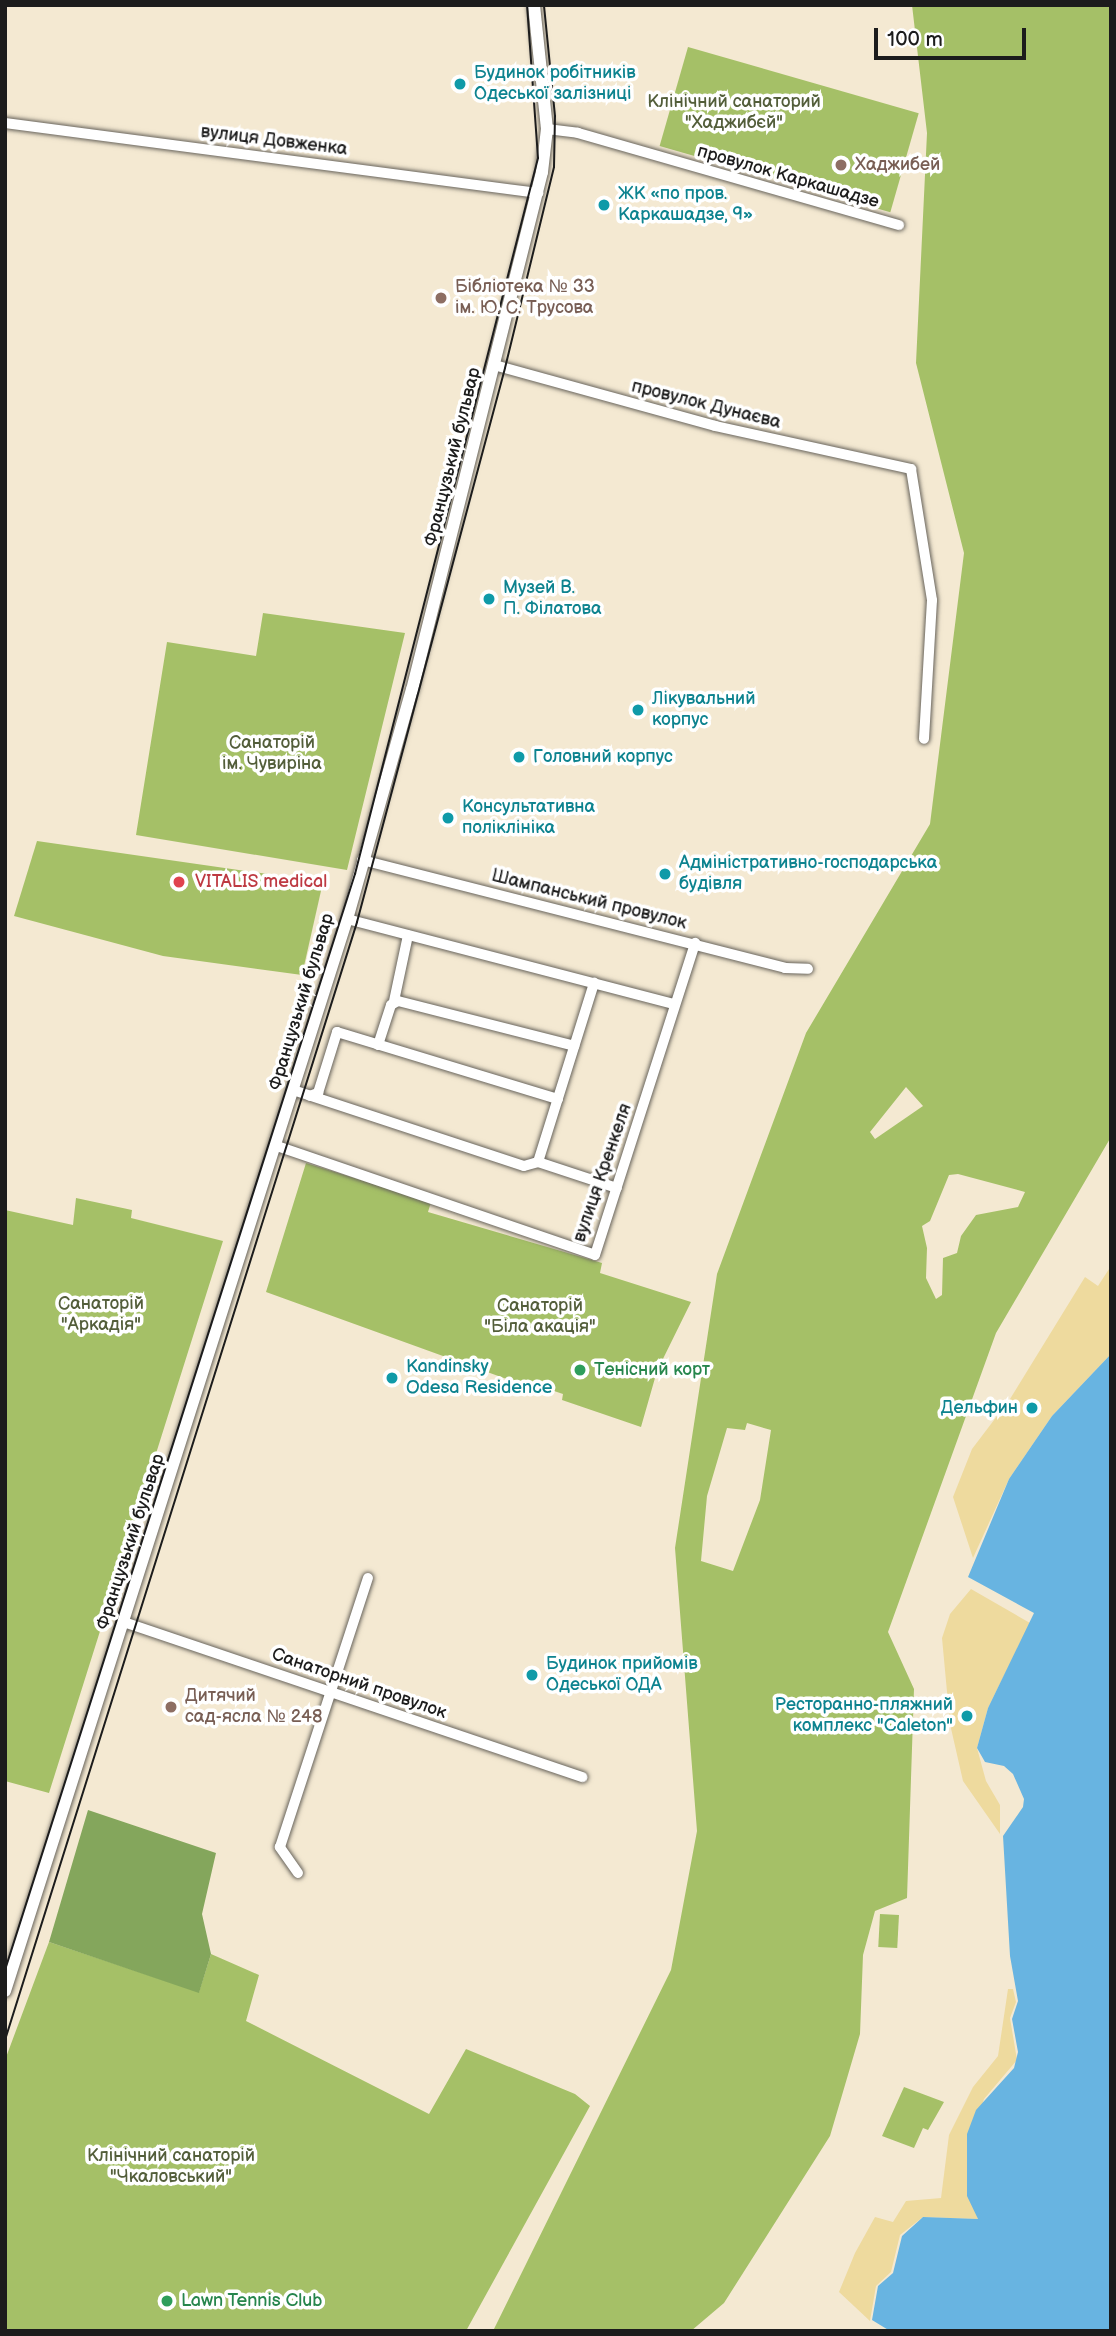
<!DOCTYPE html>
<html>
<head>
<meta charset="utf-8">
<style>
  body { margin:0 }
  #map { position:relative; width:1116px; height:2336px; overflow:hidden; background:#f4e9d2; font-family:"Balsamiq Sans",sans-serif }
  div>[style] { position:absolute }
  .green>* { inset:0; background:#a5c067; transform-origin:0 0 }
  .forest>* { inset:0; background:#84a65c }
  .sand>* { inset:0; background:#eeda9e }
  .water>* { inset:0; background:#68b4e1 }
  .roads { filter:drop-shadow(0 0 2px #68645c) drop-shadow(0 0 2px #68645c) }
  .minor>* { height:10px; margin:-5px; padding:0 5px; transform-origin:5px; border-radius:5px; background:#fff }
  .tertiary>* { height:12px; margin:-6px; padding:0 6px; transform-origin:6px; border-radius:6px; background:#fff }
  .tram>* { height:2px; margin:-1px; padding:0 1px; transform-origin:1px; border-radius:1px; background:#1c1c1c }
  .dots>* { width:19px; height:19px; translate:-50% -50%; box-sizing:border-box; border:4px solid #fff; border-radius:50% }
  span { translate:-50% -50%; white-space:nowrap; text-align:center; line-height:1.15; -webkit-text-stroke:7px #fff; paint-order:stroke }
  .culture-label { font-size:18px; color:#0d838f }
  .left { translate:0 -50%; text-align:left }
  .right { translate:-100% -50%; text-align:right }
  .park-label { font-size:18px; color:#535e3a }
  .street-label { font-size:18px; color:#1c1c1c }
  .education-label { font-size:18px; color:#785e54 }
  .health-label { font-size:18px; color:#be3a42 }
  .leisure-label { font-size:18px; color:#27864d }
  .frame { position:absolute; inset:0; border:7px solid #1c1c1c; pointer-events:none }
  .scale { position:absolute; left:874px; top:28px; width:152px; height:32px; box-sizing:border-box; border:4px solid #1c1c1c; border-top:0; padding-left:9px; font-size:21px; line-height:24px; white-space:nowrap; color:#1c1c1c; -webkit-text-stroke:5px #fff; paint-order:stroke }
</style>
</head>
<body>
<div id="map">
  <div class="green">
    <div style="clip-path:polygon(evenodd,912px 5px,1111px 5px,1111px 1137px,996px 1333px,888px 1632px,914px 1689px,907px 1898px,875px 1911px,863px 1955px,860px 2034px,830px 2136px,724px 2303px,691px 2331px,493px 2331px,671px 1970px,697px 1831px,675px 1548px,717px 1274px,806px 1033px,930px 824px,964px 553px,916px 363px,927px 133px,912px 5px,906px 1087px,923px 1106px,875px 1139px,870px 1132px,906px 1087px,912px 5px,958px 1174px,1025px 1192px,1018px 1207px,976px 1215px,961px 1236px,957px 1253px,943px 1258px,942px 1295px,936px 1299px,926px 1278px,927px 1248px,922px 1226px,930px 1221px,949px 1175px,958px 1174px,912px 5px,747px 1423px,771px 1430px,760px 1500px,733px 1571px,701px 1561px,707px 1496px,727px 1428px,745px 1430px,747px 1423px)"></div>
    <div style="left:688px;top:47px;width:240px;height:103px;rotate:16deg"></div>
    <div style="clip-path:polygon(263px 613px,405px 633px,347px 870px,136px 835px,167px 642px,256px 656px)"></div>
    <div style="clip-path:polygon(37px 841px,323px 882px,302px 975px,163px 956px,14px 916px)"></div>
    <div style="clip-path:polygon(306px 1163px,431px 1202px,428px 1212px,602px 1263px,600px 1273px,691px 1302px,657px 1371px,641px 1427px,562px 1400px,563px 1394px,554px 1391px,551px 1395px,266px 1292px)"></div>
    <div style="clip-path:polygon(76px 1198px,132px 1210px,131px 1218px,223px 1241px,49px 1793px,5px 1781px,5px 1210px,73px 1225px)"></div>
    <div style="left:880px;top:1914px;width:19px;height:33px;rotate:3deg"></div>
    <div style="clip-path:polygon(49px 1942px,199px 1992px,211px 1954px,259px 1975px,246px 2021px,429px 2114px,466px 2049px,575px 2094px,590px 2106px,466px 2331px,5px 2331px,5px 2060px)"></div>
    <div style="clip-path:polygon(904px 2087px,944px 2102px,928px 2130px,923px 2128px,914px 2148px,882px 2136px)"></div>
  </div>
  <div class="forest">
    <div style="clip-path:polygon(88px 1810px,216px 1853px,202px 1914px,211px 1954px,199px 1993px,49px 1942px)"></div>
  </div>
  <div class="sand">
    <div style="clip-path:polygon(1111px 1266px,1111px 1354px,1052px 1416px,1009px 1479px,973px 1558px,953px 1497px,972px 1449px,1010px 1399px,1085px 1277px,1098px 1286px)"></div>
    <div style="clip-path:polygon(971px 1589px,1030px 1623px,988px 1708px,977px 1748px,986px 1781px,1000px 1805px,1000px 1834px,963px 1781px,950px 1724px,942px 1638px,950px 1614px)"></div>
    <div style="clip-path:polygon(1008px 1989px,1013px 1989px,1016px 2002px,1010px 2018px,1017px 2060px,984px 2099px,967px 2152px,967px 2182px,978px 2219px,923px 2217px,900px 2235px,891px 2272px,876px 2286px,870px 2321px,839px 2292px,855px 2253px,875px 2217px,893px 2222px,906px 2201px,941px 2198px,949px 2135px,973px 2087px,998px 2056px)"></div>
  </div>
  <div class="water">
    <div style="clip-path:polygon(1111px 1354px,1111px 2331px,890px 2331px,872px 2320px,878px 2286px,893px 2273px,902px 2236px,923px 2217px,978px 2219px,967px 2196px,967px 2134px,976px 2110px,1014px 2068px,1018px 2052px,1012px 2019px,1018px 2001px,1010px 1956px,1003px 1836px,1023px 1807px,1024px 1799px,1013px 1774px,1004px 1766px,985px 1762px,977px 1748px,988px 1708px,1034px 1613px,968px 1577px,1009px 1479px,1052px 1416px)"></div>
  </div>
  <div class="roads">
    <div class="minor">
      <div style="left:5px;top:123px;width:538px;rotate:7.48deg"></div>
      <div style="left:547px;top:129px;width:31px;rotate:7deg"></div>
      <div style="left:578px;top:133px;width:334px;rotate:16deg"></div>
      <div style="left:494px;top:365px;width:229px;rotate:15.4deg"></div>
      <div style="left:715px;top:426px;width:201px;rotate:12.4deg"></div>
      <div style="left:911px;top:469px;width:133px;rotate:80.9deg"></div>
      <div style="left:932px;top:600px;width:139px;rotate:93.3deg"></div>
      <div style="left:362px;top:860px;width:437px;rotate:14.3deg"></div>
      <div style="left:785px;top:968px;width:23px;rotate:2deg"></div>
      <div style="left:347px;top:919px;width:337px;rotate:14.6deg"></div>
      <div style="left:394px;top:1001px;width:67px;rotate:-78deg"></div>
      <div style="left:378px;top:1045px;width:42px;rotate:-72deg"></div>
      <div style="left:391px;top:1005px;width:8px;rotate:-30deg"></div>
      <div style="left:398px;top:1001px;width:182px;rotate:14.3deg"></div>
      <div style="left:293px;top:1090px;width:243px;rotate:18.2deg"></div>
      <div style="left:524px;top:1166px;width:15px;rotate:-16deg"></div>
      <div style="left:538px;top:1162px;width:83px;rotate:18.2deg"></div>
      <div style="left:310px;top:1096px;width:9px;rotate:-21deg"></div>
      <div style="left:318px;top:1093px;width:64px;rotate:-72.7deg"></div>
      <div style="left:337px;top:1032px;width:231px;rotate:16.9deg"></div>
      <div style="left:274px;top:1145px;width:339px;rotate:18.9deg"></div>
      <div style="left:595px;top:1255px;width:328px;rotate:-72.2deg"></div>
      <div style="left:538px;top:1162px;width:188px;rotate:-72.6deg"></div>
      <div style="left:124px;top:1622px;width:484px;rotate:18.7deg"></div>
      <div style="left:298px;top:1873px;width:32px;rotate:-125deg"></div>
      <div style="left:280px;top:1847px;width:283px;rotate:-71.9deg"></div>
    </div>
    <div class="tertiary">
      <div style="left:5px;top:1991px;width:1125px;rotate:-72.31deg"></div>
      <div style="left:347px;top:919px;width:238px;rotate:-74.2deg"></div>
      <div style="left:412px;top:690px;width:534px;rotate:-75.91deg"></div>
      <div style="left:542px;top:172px;width:43px;rotate:-83.4deg"></div>
      <div style="left:547px;top:129px;width:125px;rotate:-96deg"></div>
    </div>
  </div>
  <div class="tram">
    <div style="left:5px;top:1970px;width:1151px;rotate:-72.29deg"></div>
    <div style="left:355px;top:874px;width:739px;rotate:-75.66deg"></div>
    <div style="left:538px;top:158px;width:153px;rotate:-94.1deg"></div>
    <div style="left:5px;top:2040px;width:1172px;rotate:-72.52deg"></div>
    <div style="left:357px;top:922px;width:573px;rotate:-75.04deg"></div>
    <div style="left:505px;top:368px;width:207px;rotate:-76.3deg"></div>
    <div style="left:554px;top:167px;width:51px;rotate:-88.9deg"></div>
    <div style="left:555px;top:116px;width:112px;rotate:-95.7deg"></div>
  </div>
  <div class="dots">
    <div style="left:460px;top:84px;background:#0f9aa8"></div>
    <div style="left:841px;top:165px;background:#8d6e63"></div>
    <div style="left:604px;top:205px;background:#0f9aa8"></div>
    <div style="left:441px;top:298px;background:#8d6e63"></div>
    <div style="left:489px;top:599px;background:#0f9aa8"></div>
    <div style="left:638px;top:710px;background:#0f9aa8"></div>
    <div style="left:519px;top:757px;background:#0f9aa8"></div>
    <div style="left:448px;top:818px;background:#0f9aa8"></div>
    <div style="left:665px;top:874px;background:#0f9aa8"></div>
    <div style="left:179px;top:882px;background:#e0444e"></div>
    <div style="left:580px;top:1370px;background:#2e9e5b"></div>
    <div style="left:392px;top:1378px;background:#0f9aa8"></div>
    <div style="left:1032px;top:1408px;background:#0f9aa8"></div>
    <div style="left:532px;top:1675px;background:#0f9aa8"></div>
    <div style="left:171px;top:1707px;background:#8d6e63"></div>
    <div style="left:967px;top:1716px;background:#0f9aa8"></div>
    <div style="left:167px;top:2301px;background:#2e9e5b"></div>
  </div>
  <div class="culture-label">
    <span class="left" style="left:474px;top:84px">Будинок робітників<br>Одеської залізниці</span>
    <span class="left" style="left:618px;top:205px">ЖК «по пров.<br>Каркашадзе, 9»</span>
    <span class="left" style="left:503px;top:599px">Музей В.<br>П. Філатова</span>
    <span class="left" style="left:652px;top:710px">Лікувальний<br>корпус</span>
    <span class="left" style="left:533px;top:757px">Головний корпус</span>
    <span class="left" style="left:462px;top:818px">Консультативна<br>поліклініка</span>
    <span class="left" style="left:679px;top:874px">Адміністративно-господарська<br>будівля</span>
    <span class="left" style="left:406px;top:1378px">Kandinsky<br>Odesa Residence</span>
    <span class="right" style="left:1018px;top:1408px">Дельфин</span>
    <span class="left" style="left:546px;top:1675px">Будинок прийомів<br>Одеської ОДА</span>
    <span class="right" style="left:953px;top:1716px">Ресторанно-пляжний<br>комплекс "Caleton"</span>
  </div>
  <div class="park-label">
    <span style="left:734px;top:113px">Клінічний санаторий<br>"Хаджибєй"</span>
    <span style="left:272px;top:754px">Санаторій<br>ім. Чувиріна</span>
    <span style="left:101px;top:1315px">Санаторій<br>"Аркадія"</span>
    <span style="left:540px;top:1317px">Санаторій<br>"Біла акація"</span>
    <span style="left:171px;top:2167px">Клінічний санаторій<br>"Чкаловський"</span>
  </div>
  <div class="street-label">
    <span style="left:274px;top:141px;rotate:7deg">вулиця Довженка</span>
    <span style="left:788px;top:177px;rotate:16deg">провулок Каркашадзе</span>
    <span style="left:706px;top:405px;rotate:14deg">провулок Дунаєва</span>
    <span style="left:453px;top:457px;rotate:-76deg">Французький бульвар</span>
    <span style="left:589px;top:900px;rotate:14deg">Шампанський провулок</span>
    <span style="left:302px;top:1002px;rotate:-73deg">Французький бульвар</span>
    <span style="left:603px;top:1173px;rotate:-71deg">вулиця Кренкеля</span>
    <span style="left:131px;top:1542px;rotate:-72deg">Французький бульвар</span>
    <span style="left:359px;top:1684px;rotate:19deg">Санаторний провулок</span>
  </div>
  <div class="education-label">
    <span class="left" style="left:855px;top:165px">Хаджибей</span>
    <span class="left" style="left:455px;top:298px">Бібліотека № 33<br>ім. Ю. С. Трусова</span>
    <span class="left" style="left:185px;top:1707px">Дитячий<br>сад-ясла № 248</span>
  </div>
  <div class="health-label">
    <span class="left" style="left:195px;top:882px">VITALIS medical</span>
  </div>
  <div class="leisure-label">
    <span class="left" style="left:594px;top:1370px">Тенісний корт</span>
    <span class="left" style="left:181px;top:2301px">Lawn Tennis Club</span>
  </div>
  <div class="frame"></div>
  <div class="scale">100 m</div>
</div>
</body>
</html>
